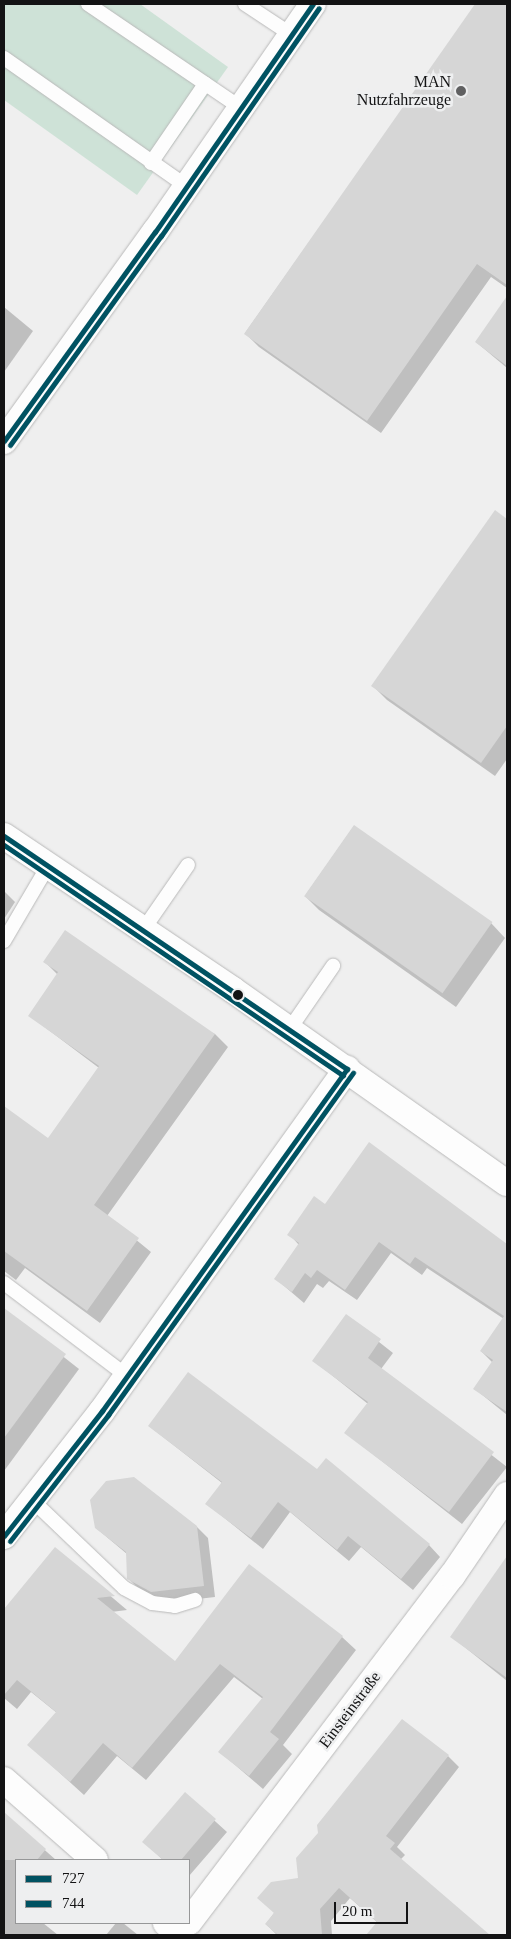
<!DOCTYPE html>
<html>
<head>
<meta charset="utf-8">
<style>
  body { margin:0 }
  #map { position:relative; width:511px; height:1939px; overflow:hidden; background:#efefef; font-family:Georgia,serif }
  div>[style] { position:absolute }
  .green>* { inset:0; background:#cee2d7 }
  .shadow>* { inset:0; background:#0003 }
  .building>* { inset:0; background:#d6d6d6; transform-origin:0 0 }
  .roads { filter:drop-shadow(0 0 1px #b9b9b9) drop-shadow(0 0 1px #b9b9b9) }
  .service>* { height:14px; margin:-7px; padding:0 7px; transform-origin:7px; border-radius:7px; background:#fdfdfd }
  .minor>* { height:26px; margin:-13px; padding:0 13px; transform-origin:13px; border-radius:13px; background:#fdfdfd }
  .bus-1>* { height:5px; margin:-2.5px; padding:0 2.5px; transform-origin:2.5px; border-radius:2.5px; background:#005262 }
  .bus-2>* { height:5px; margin:-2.5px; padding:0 2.5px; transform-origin:2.5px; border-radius:2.5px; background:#005262 }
  .dots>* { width:14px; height:14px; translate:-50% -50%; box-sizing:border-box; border:2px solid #eeeff0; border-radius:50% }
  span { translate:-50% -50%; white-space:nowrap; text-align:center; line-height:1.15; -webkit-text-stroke:5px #eeeff0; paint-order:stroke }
  .poi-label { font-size:16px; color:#131314 }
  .right { translate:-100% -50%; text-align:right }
  .street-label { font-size:16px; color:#131314 }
  .frame { position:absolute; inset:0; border:5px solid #131314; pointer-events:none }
  .legend { position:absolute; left:15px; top:1859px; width:175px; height:65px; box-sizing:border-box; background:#eeeff0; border:1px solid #969798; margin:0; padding:6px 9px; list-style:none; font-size:15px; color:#131314 }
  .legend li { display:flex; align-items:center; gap:10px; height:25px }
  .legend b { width:25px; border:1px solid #969798 }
  .scale { position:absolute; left:334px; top:1902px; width:74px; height:22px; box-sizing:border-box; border:2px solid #131314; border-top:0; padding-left:6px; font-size:15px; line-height:18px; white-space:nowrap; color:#131314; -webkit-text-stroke:4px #eeeff0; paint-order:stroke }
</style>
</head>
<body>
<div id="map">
  <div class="green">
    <div style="clip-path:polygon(4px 4px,140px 4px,228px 67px,137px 195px,4px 100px)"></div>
  </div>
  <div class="shadow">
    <div style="clip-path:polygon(477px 4px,507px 4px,507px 288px,491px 277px,381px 433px,259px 347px,245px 333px)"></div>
    <div style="clip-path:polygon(507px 298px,507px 368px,476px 342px)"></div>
    <div style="clip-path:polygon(4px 307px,33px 331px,4px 372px)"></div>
    <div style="clip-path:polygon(495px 512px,507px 520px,507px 759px,495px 776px,387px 700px,373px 686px)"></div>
    <div style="clip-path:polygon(354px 826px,491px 923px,505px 938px,456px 1007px,319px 910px,305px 896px)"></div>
    <div style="clip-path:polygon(4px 891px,15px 902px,4px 919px)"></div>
    <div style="clip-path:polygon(45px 962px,215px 1034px,228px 1047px,107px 1216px,151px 1252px,100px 1323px,25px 1268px,16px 1280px,4px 1271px,4px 1107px,48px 1140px,99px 1068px,30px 1016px,58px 975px)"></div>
    <div style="clip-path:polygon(369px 1144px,507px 1246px,507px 1415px,475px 1389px,493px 1363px,481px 1351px,504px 1319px,427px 1268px,422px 1275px,391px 1253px,357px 1300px,329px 1281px,323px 1288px,317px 1284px,304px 1303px,276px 1279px,299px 1245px,289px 1234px,325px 1206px)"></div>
    <div style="clip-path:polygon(4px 1310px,79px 1369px,4px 1471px)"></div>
    <div style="clip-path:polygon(346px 1316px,393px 1353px,381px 1369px,507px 1467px,462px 1524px,346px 1433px,368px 1404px,314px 1361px)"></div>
    <div style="clip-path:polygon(149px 1426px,317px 1470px,429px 1545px,440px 1557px,413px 1590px,361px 1547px,349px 1561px,290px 1512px,263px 1549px,207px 1504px,222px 1483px)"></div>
    <div style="clip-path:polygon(196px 1526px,208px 1538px,215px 1597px,163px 1603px,140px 1590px,128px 1578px,127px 1554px,96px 1528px)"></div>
    <div style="clip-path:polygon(55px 1549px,127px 1610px,111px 1612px,175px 1662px,342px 1637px,356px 1650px,283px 1745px,292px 1754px,263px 1789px,220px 1752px,263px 1699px,234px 1677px,146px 1780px,117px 1756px,84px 1795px,29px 1745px,57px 1713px,31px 1692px,17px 1709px,4px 1698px,4px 1611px)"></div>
    <div style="clip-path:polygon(507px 1558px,507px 1681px,452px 1637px)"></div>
    <div style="clip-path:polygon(448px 1756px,459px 1767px,397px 1847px,405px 1855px,400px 1860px,488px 1935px,368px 1935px,378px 1923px,350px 1898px,331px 1921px,332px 1935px,277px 1935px,266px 1924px,299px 1879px)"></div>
    <div style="clip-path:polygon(185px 1794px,227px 1832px,189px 1876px,189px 1860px,163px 1860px,144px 1842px)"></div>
    <div style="clip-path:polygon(4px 1814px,56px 1860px,16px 1860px,16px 1923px,43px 1923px,58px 1935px,4px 1935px)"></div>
    <div style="clip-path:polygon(116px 1923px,123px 1923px,138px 1935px,106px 1935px)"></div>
  </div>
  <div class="building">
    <div style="clip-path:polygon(475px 4px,507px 4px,507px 285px,477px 264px,367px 421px,244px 334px)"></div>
    <div style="clip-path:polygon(507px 296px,507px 366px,475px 342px)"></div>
    <div style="clip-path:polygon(495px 510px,507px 519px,507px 726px,481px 763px,371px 686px)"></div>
    <div style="left:354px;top:825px;width:169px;height:87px;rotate:35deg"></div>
    <div style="clip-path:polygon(65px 930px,215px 1034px,94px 1205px,139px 1238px,87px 1311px,4px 1251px,4px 1106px,48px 1138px,99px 1066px,28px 1016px,58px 972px,43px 962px)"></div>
    <div style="clip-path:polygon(369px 1142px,507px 1244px,507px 1412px,473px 1389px,493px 1360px,480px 1351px,504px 1316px,415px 1257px,410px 1264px,379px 1242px,345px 1290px,317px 1270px,311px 1278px,305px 1273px,292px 1292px,274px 1279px,299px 1243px,287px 1235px,314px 1196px,325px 1204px)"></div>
    <div style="clip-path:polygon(4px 1308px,66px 1354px,4px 1438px)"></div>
    <div style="clip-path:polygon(346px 1314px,381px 1339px,368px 1358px,494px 1452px,449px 1512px,344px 1433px,368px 1402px,312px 1361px)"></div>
    <div style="clip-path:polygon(188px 1372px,317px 1469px,326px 1458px,430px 1544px,401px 1579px,348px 1536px,337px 1550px,278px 1502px,251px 1538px,205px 1504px,222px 1482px,148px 1426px)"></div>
    <div style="clip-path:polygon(134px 1477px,197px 1526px,204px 1586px,151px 1592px,127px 1579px,126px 1552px,95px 1528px,90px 1500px,106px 1481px)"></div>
    <div style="clip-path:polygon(55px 1547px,115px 1596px,97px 1598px,175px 1661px,249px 1564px,343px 1636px,270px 1732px,279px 1739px,249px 1776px,218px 1752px,263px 1697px,220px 1664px,132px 1768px,103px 1743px,70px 1782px,27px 1745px,56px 1712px,17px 1680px,4px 1695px,4px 1609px)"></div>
    <div style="clip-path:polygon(507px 1556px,507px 1678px,450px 1637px)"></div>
    <div style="clip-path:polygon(402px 1719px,449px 1755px,386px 1836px,395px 1843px,390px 1849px,490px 1935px,366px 1935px,377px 1922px,339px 1888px,320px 1909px,322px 1935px,278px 1935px,265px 1924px,274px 1913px,257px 1898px,271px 1882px,298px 1878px,296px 1858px,318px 1833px,317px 1825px)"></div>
    <div style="clip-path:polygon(185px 1792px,216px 1819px,181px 1860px,163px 1860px,142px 1842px)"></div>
    <div style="clip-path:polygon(4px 1812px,46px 1849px,37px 1860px,4px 1860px)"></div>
  </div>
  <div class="roads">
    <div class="service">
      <div style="left:88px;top:4px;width:185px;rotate:34.2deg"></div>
      <div style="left:245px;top:4px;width:56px;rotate:33.4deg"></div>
      <div style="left:4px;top:58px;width:223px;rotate:35.1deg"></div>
      <div style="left:151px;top:163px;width:96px;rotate:-55.6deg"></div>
      <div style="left:143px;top:930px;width:79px;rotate:-55.3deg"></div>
      <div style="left:4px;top:941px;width:87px;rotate:-59.6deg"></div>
      <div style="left:289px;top:1030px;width:78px;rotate:-55.5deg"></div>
      <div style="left:4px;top:1283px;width:154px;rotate:37.1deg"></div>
      <div style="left:32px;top:1500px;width:127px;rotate:43.7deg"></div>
      <div style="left:124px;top:1588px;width:32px;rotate:28deg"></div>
      <div style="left:152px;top:1603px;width:23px;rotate:7deg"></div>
      <div style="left:175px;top:1606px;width:21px;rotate:-17deg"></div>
    </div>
    <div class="minor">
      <div style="left:4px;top:441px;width:258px;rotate:-54.2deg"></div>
      <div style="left:155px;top:232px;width:277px;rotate:-55.3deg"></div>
      <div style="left:4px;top:836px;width:276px;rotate:33.9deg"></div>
      <div style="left:233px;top:990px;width:335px;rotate:35.2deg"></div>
      <div style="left:4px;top:1536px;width:159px;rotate:-51.9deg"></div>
      <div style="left:102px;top:1411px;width:421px;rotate:-54.4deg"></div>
      <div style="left:4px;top:1780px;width:121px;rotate:41.3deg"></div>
      <div style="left:189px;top:1922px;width:435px;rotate:-52.8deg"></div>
      <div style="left:452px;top:1576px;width:98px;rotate:-55.8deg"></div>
      <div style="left:166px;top:1923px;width:18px;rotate:41deg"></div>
    </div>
  </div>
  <div class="bus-1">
    <div style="left:4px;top:441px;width:258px;rotate:-54.2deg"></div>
    <div style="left:155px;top:232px;width:277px;rotate:-55.3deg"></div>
    <div style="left:4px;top:836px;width:415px;rotate:34.2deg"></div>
    <div style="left:4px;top:1536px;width:159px;rotate:-51.9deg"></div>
    <div style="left:102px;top:1411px;width:421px;rotate:-54.4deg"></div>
  </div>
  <div class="bus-2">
    <div style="left:10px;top:445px;width:258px;rotate:-54.2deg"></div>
    <div style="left:161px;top:236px;width:277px;rotate:-55.3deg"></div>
    <div style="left:4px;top:845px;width:410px;rotate:34.2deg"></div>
    <div style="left:10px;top:1541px;width:160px;rotate:-52.1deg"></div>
    <div style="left:108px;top:1415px;width:421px;rotate:-54.4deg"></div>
  </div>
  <div class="dots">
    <div style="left:461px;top:91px;background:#606061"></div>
    <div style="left:238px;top:995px;background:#131314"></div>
  </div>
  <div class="poi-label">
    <span class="right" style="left:451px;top:91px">MAN<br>Nutzfahrzeuge</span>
  </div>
  <div class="street-label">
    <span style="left:350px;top:1710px;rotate:-53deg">Einsteinstraße</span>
  </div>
  <div class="frame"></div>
  <ul class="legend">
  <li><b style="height:6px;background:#005262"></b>727</li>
  <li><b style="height:6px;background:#005262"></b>744</li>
  </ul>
  <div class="scale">20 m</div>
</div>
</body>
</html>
